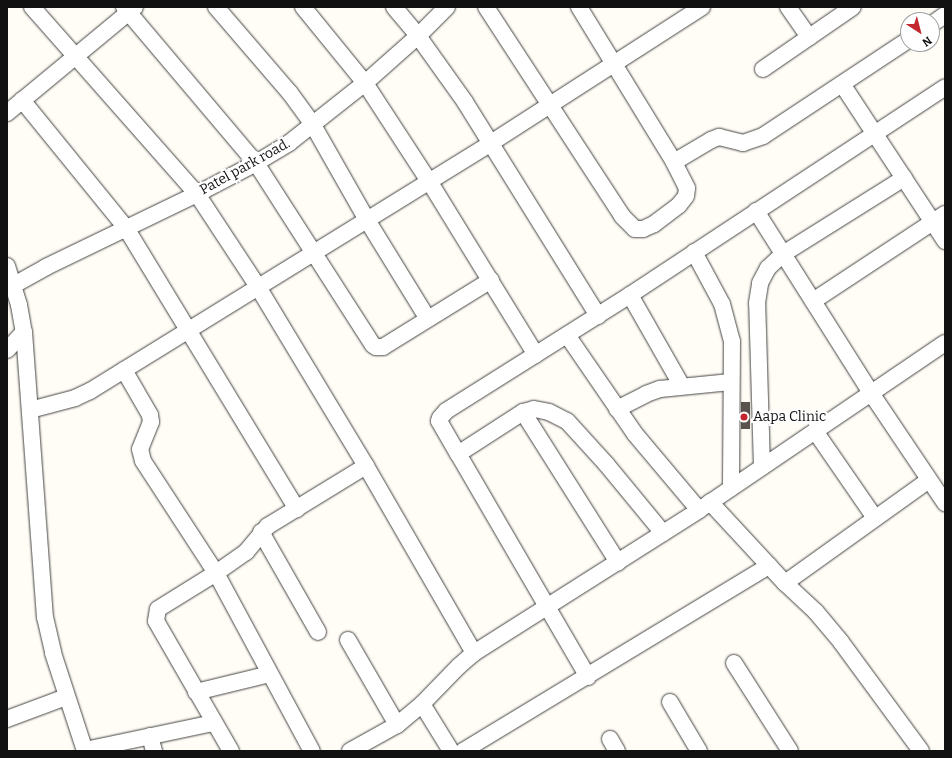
<!DOCTYPE html>
<html>
<head>
<meta charset="utf-8">
<style>
  body { margin:0 }
  #map { position:relative; width:952px; height:758px; overflow:hidden; background:#fffdf5; font-family:Bitter,serif }
  div>[style] { position:absolute }
  .building>* { inset:0; background:#5a524d; transform-origin:0 0 }
  .roads { filter:drop-shadow(0 0 1px #444) drop-shadow(0 0 1px #444) }
  .minor>* { height:16px; margin:-8px; padding:0 8px; transform-origin:8px; border-radius:8px; background:#fff }
  .dots>* { width:11px; height:11px; translate:-50% -50%; box-sizing:border-box; border:2px solid #fff; border-radius:50% }
  span { translate:-50% -50%; white-space:nowrap; text-align:center; line-height:1.15; -webkit-text-stroke:4px #fff; paint-order:stroke }
  .street-label { font-size:14px; color:#111 }
  .poi-label { font-size:14px; color:#111 }
  .left { translate:0 -50%; text-align:left }
  .frame { position:absolute; inset:0; border:8px solid #111; pointer-events:none }
  .north { position:absolute; left:900px; top:12px; width:40px; height:40px; box-sizing:border-box; background:#fff; border:1px solid #a0a0a0; border-radius:50%; rotate:144deg; font-size:11px; font-weight:700; line-height:16px; text-align:center; color:#111 }
  .north::after { content:''; display:block; margin:auto; width:14px; height:18px; background:#c4262e; clip-path:polygon(50% 0,100% 100%,50% 72%,0 100%) }
</style>
</head>
<body>
<div id="map">
  <div class="building">
    <div style="left:741px;top:402px;width:9px;height:27px"></div>
  </div>
  <div class="roads">
    <div class="minor">
      <div style="left:32px;top:7px;width:249px;rotate:48.6deg"></div>
      <div style="left:197px;top:194px;width:111px;rotate:56.7deg"></div>
      <div style="left:258px;top:287px;width:209px;rotate:58.9deg"></div>
      <div style="left:366px;top:466px;width:216px;rotate:60deg"></div>
      <div style="left:124px;top:7px;width:204px;rotate:49.8deg"></div>
      <div style="left:256px;top:163px;width:216px;rotate:57.3deg"></div>
      <div style="left:373px;top:345px;width:4px;rotate:34deg"></div>
      <div style="left:376px;top:347px;width:7px"></div>
      <div style="left:383px;top:347px;width:127px;rotate:-31.8deg"></div>
      <div style="left:216px;top:7px;width:113px;rotate:49.3deg"></div>
      <div style="left:290px;top:93px;width:39px;rotate:54deg"></div>
      <div style="left:313px;top:125px;width:109px;rotate:60.4deg"></div>
      <div style="left:367px;top:220px;width:116px;rotate:58.4deg"></div>
      <div style="left:303px;top:7px;width:98px;rotate:50.8deg"></div>
      <div style="left:365px;top:83px;width:117px;rotate:56.9deg"></div>
      <div style="left:429px;top:181px;width:204px;rotate:58.4deg"></div>
      <div style="left:394px;top:7px;width:38px;rotate:50deg"></div>
      <div style="left:418px;top:36px;width:81px;rotate:54.5deg"></div>
      <div style="left:465px;top:102px;width:252px;rotate:58.1deg"></div>
      <div style="left:486px;top:7px;width:249px;rotate:56.9deg"></div>
      <div style="left:622px;top:216px;width:18px;rotate:45deg"></div>
      <div style="left:635px;top:229px;width:8px"></div>
      <div style="left:643px;top:229px;width:12px;rotate:-24deg"></div>
      <div style="left:654px;top:224px;width:31px;rotate:-37deg"></div>
      <div style="left:679px;top:205px;width:11px;rotate:-52deg"></div>
      <div style="left:686px;top:196px;width:8px;rotate:-83deg"></div>
      <div style="left:687px;top:188px;width:29px;rotate:-117deg"></div>
      <div style="left:674px;top:162px;width:182px;rotate:-121.5deg"></div>
      <div style="left:788px;top:7px;width:37px;rotate:55deg"></div>
      <div style="left:932px;top:24px;width:16px;rotate:-35deg"></div>
      <div style="left:763px;top:69px;width:109px;rotate:-34.6deg"></div>
      <div style="left:842px;top:84px;width:188px;rotate:56.7deg"></div>
      <div style="left:22px;top:100px;width:165px;rotate:50.9deg"></div>
      <div style="left:126px;top:228px;width:329px;rotate:58.7deg"></div>
      <div style="left:7px;top:113px;width:166px;rotate:-39.6deg"></div>
      <div style="left:674px;top:162px;width:43px;rotate:-30.7deg"></div>
      <div style="left:711px;top:140px;width:9px;rotate:-21deg"></div>
      <div style="left:719px;top:137px;width:25px;rotate:14deg"></div>
      <div style="left:743px;top:143px;width:21px;rotate:-19deg"></div>
      <div style="left:763px;top:136px;width:174px;rotate:-33.5deg"></div>
      <div style="left:756px;top:211px;width:215px;rotate:57.7deg"></div>
      <div style="left:871px;top:393px;width:133px;rotate:56.1deg"></div>
      <div style="left:694px;top:252px;width:59px;rotate:61.7deg"></div>
      <div style="left:722px;top:304px;width:38px;rotate:75deg"></div>
      <div style="left:732px;top:341px;width:147px;rotate:90.4deg"></div>
      <div style="left:7px;top:266px;width:41px;rotate:72.9deg"></div>
      <div style="left:19px;top:305px;width:27px;rotate:80deg"></div>
      <div style="left:24px;top:332px;width:286px;rotate:85.8deg"></div>
      <div style="left:45px;top:617px;width:37px;rotate:77deg"></div>
      <div style="left:53px;top:653px;width:103px;rotate:71.9deg"></div>
      <div style="left:14px;top:285px;width:37px;rotate:-29deg"></div>
      <div style="left:46px;top:267px;width:168px;rotate:-25.8deg"></div>
      <div style="left:197px;top:194px;width:67px;rotate:-27.7deg"></div>
      <div style="left:256px;top:163px;width:39px;rotate:-31deg"></div>
      <div style="left:289px;top:143px;width:97px;rotate:-38.3deg"></div>
      <div style="left:365px;top:83px;width:71px;rotate:-41.6deg"></div>
      <div style="left:418px;top:36px;width:41px;rotate:-45deg"></div>
      <div style="left:630px;top:295px;width:105px;rotate:60.3deg"></div>
      <div style="left:813px;top:301px;width:158px;rotate:-33.4deg"></div>
      <div style="left:567px;top:335px;width:120px;rotate:55.5deg"></div>
      <div style="left:635px;top:434px;width:99px;rotate:49.9deg"></div>
      <div style="left:7px;top:350px;width:25px;rotate:-47deg"></div>
      <div style="left:124px;top:370px;width:52px;rotate:60deg"></div>
      <div style="left:150px;top:415px;width:7px;rotate:82deg"></div>
      <div style="left:151px;top:422px;width:29px;rotate:112deg"></div>
      <div style="left:140px;top:449px;width:12px;rotate:76deg"></div>
      <div style="left:143px;top:461px;width:134px;rotate:56.9deg"></div>
      <div style="left:216px;top:573px;width:202px;rotate:61.7deg"></div>
      <div style="left:617px;top:409px;width:33px;rotate:-27deg"></div>
      <div style="left:646px;top:394px;width:15px;rotate:-20deg"></div>
      <div style="left:660px;top:389px;width:71px;rotate:-5.6deg"></div>
      <div style="left:30px;top:410px;width:47px;rotate:-14.9deg"></div>
      <div style="left:75px;top:398px;width:17px;rotate:-25deg"></div>
      <div style="left:90px;top:391px;width:471px;rotate:-31.7deg"></div>
      <div style="left:491px;top:143px;width:251px;rotate:-32.8deg"></div>
      <div style="left:523px;top:412px;width:178px;rotate:57.7deg"></div>
      <div style="left:815px;top:431px;width:106px;rotate:55.4deg"></div>
      <div style="left:458px;top:454px;width:77px;rotate:-32.9deg"></div>
      <div style="left:523px;top:412px;width:11px;rotate:-15deg"></div>
      <div style="left:534px;top:409px;width:15px;rotate:11deg"></div>
      <div style="left:549px;top:412px;width:20px;rotate:27deg"></div>
      <div style="left:567px;top:421px;width:59px;rotate:47.7deg"></div>
      <div style="left:607px;top:465px;width:88px;rotate:50.5deg"></div>
      <div style="left:762px;top:467px;width:164px;rotate:-91.7deg"></div>
      <div style="left:757px;top:303px;width:20px;rotate:-81deg"></div>
      <div style="left:760px;top:283px;width:17px;rotate:-62deg"></div>
      <div style="left:768px;top:268px;width:21px;rotate:-43deg"></div>
      <div style="left:783px;top:254px;width:143px;rotate:-32.1deg"></div>
      <div style="left:710px;top:502px;width:110px;rotate:47.2deg"></div>
      <div style="left:785px;top:583px;width:42px;rotate:43.1deg"></div>
      <div style="left:816px;top:612px;width:39px;rotate:50deg"></div>
      <div style="left:841px;top:642px;width:135px;rotate:53.7deg"></div>
      <div style="left:261px;top:532px;width:115px;rotate:60.3deg"></div>
      <div style="left:785px;top:583px;width:177px;rotate:-35.6deg"></div>
      <div style="left:348px;top:640px;width:98px;rotate:60deg"></div>
      <div style="left:734px;top:663px;width:104px;rotate:57.5deg"></div>
      <div style="left:588px;top:677px;width:258px;rotate:-120.2deg"></div>
      <div style="left:458px;top:454px;width:38px;rotate:-120deg"></div>
      <div style="left:439px;top:421px;width:3px;rotate:-72deg"></div>
      <div style="left:440px;top:418px;width:9px;rotate:-49deg"></div>
      <div style="left:446px;top:411px;width:218px;rotate:-32.2deg"></div>
      <div style="left:630px;top:295px;width:377px;rotate:-33.4deg"></div>
      <div style="left:196px;top:692px;width:76px;rotate:-13.7deg"></div>
      <div style="left:670px;top:702px;width:57px;rotate:59.4deg"></div>
      <div style="left:422px;top:704px;width:55px;rotate:58.3deg"></div>
      <div style="left:7px;top:719px;width:63px;rotate:-20.4deg"></div>
      <div style="left:150px;top:736px;width:16px;rotate:75deg"></div>
      <div style="left:610px;top:739px;width:14px;rotate:60deg"></div>
      <div style="left:85px;top:750px;width:131px;rotate:-11.9deg"></div>
      <div style="left:231px;top:751px;width:150px;rotate:-120deg"></div>
      <div style="left:156px;top:621px;width:12px;rotate:-81deg"></div>
      <div style="left:158px;top:609px;width:68px;rotate:-31.8deg"></div>
      <div style="left:216px;top:573px;width:37px;rotate:-35deg"></div>
      <div style="left:246px;top:552px;width:34px;rotate:-50deg"></div>
      <div style="left:268px;top:526px;width:115px;rotate:-31.5deg"></div>
      <div style="left:350px;top:751px;width:54px;rotate:-29deg"></div>
      <div style="left:397px;top:725px;width:33px;rotate:-40deg"></div>
      <div style="left:422px;top:704px;width:53px;rotate:-45.8deg"></div>
      <div style="left:459px;top:666px;width:20px;rotate:-41deg"></div>
      <div style="left:474px;top:653px;width:267px;rotate:-32.4deg"></div>
      <div style="left:699px;top:510px;width:297px;rotate:-34.2deg"></div>
      <div style="left:463px;top:751px;width:358px;rotate:-31.2deg"></div>
    </div>
  </div>
  <div class="dots">
    <div style="left:744px;top:417px;background:#c4262e"></div>
  </div>
  <div class="street-label">
    <span style="left:245px;top:167px;rotate:-29deg">Patel park road.</span>
  </div>
  <div class="poi-label">
    <span class="left" style="left:753px;top:417px">Aapa Clinic</span>
  </div>
  <div class="frame"></div>
  <div class="north">N</div>
</div>
</body>
</html>
